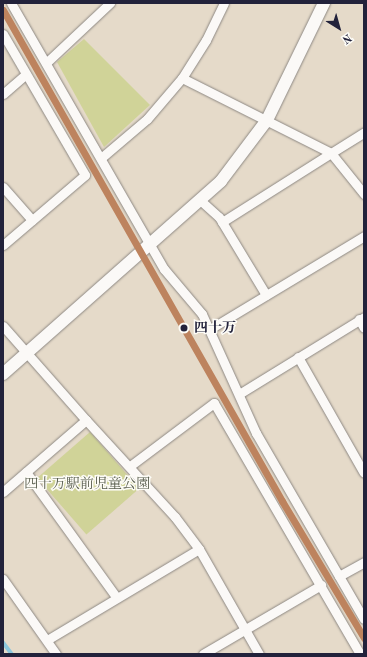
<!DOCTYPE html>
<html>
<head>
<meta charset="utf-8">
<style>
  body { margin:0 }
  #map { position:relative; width:367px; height:657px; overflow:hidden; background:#e5dac9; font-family:"Old Standard TT","Noto Serif JP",serif }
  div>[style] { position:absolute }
  .green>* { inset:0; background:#d0d398; transform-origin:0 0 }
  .stream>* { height:3.5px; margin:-1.75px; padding:0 1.75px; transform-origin:1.75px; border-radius:1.75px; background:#8dc8dd }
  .roads { filter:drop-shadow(0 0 1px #8d8883) drop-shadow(0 0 1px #8d8883) }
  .minor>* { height:9px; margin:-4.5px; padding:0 4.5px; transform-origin:4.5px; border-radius:4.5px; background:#fbf9f7 }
  .tertiary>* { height:12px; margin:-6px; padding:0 6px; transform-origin:6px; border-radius:6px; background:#fbf9f7 }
  .rail-1>* { height:7px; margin:-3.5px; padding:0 3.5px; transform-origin:3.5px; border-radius:3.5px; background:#bd835e }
  .dots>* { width:11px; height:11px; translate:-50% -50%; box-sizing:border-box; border:2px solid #fdfcf7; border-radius:50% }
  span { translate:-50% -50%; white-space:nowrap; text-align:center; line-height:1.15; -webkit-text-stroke:3px #fdfcf7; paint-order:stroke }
  .stop-label { font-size:14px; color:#22223b; font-weight:700 }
  .left { translate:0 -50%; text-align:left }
  .park-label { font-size:14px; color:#595e4e }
  .frame { position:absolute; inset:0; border:4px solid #22223b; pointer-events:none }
  .north { position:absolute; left:319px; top:8px; width:40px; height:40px; -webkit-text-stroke:3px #fdfcf7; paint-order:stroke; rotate:143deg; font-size:11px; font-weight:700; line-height:16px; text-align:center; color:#22223b }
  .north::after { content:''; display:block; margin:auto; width:14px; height:18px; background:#22223b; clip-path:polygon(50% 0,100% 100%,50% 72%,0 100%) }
</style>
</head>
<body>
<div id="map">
  <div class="green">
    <div style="clip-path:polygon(84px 39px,150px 105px,104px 147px,57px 62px)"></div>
    <div style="left:90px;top:432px;width:75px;height:70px;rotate:49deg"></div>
  </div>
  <div class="stream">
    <div style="left:3px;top:642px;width:15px;rotate:53deg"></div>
  </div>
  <div class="roads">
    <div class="minor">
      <div style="left:11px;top:3px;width:307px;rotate:60.1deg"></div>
      <div style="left:164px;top:269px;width:59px;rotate:49.8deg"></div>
      <div style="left:202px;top:314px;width:131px;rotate:65.6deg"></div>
      <div style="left:256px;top:433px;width:215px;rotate:59.9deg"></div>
      <div style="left:224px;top:3px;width:41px;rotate:115.9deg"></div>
      <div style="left:206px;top:40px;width:45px;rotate:122.3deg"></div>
      <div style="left:182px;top:78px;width:167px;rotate:26.7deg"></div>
      <div style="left:331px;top:153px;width:39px;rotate:-32deg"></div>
      <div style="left:3px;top:34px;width:163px;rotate:59.8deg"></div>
      <div style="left:85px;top:175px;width:108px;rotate:139.5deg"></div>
      <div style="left:46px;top:63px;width:88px;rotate:-43.2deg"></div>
      <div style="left:3px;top:94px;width:30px;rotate:-41deg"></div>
      <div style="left:101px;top:158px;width:60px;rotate:-40.3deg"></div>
      <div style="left:147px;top:119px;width:54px;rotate:-49.5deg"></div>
      <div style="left:3px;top:187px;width:44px;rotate:48.7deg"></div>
      <div style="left:200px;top:200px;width:25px;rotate:42deg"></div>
      <div style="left:219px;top:217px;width:91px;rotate:58.9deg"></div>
      <div style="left:222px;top:222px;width:129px;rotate:-32.3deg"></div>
      <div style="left:331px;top:153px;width:53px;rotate:51.2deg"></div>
      <div style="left:359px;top:319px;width:10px;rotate:61deg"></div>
      <div style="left:3px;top:326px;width:125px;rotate:48.6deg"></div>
      <div style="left:86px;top:420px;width:110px;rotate:139.1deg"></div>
      <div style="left:210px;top:329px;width:180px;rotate:-31.1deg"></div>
      <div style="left:298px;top:357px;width:133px;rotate:60.4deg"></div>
      <div style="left:239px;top:394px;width:147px;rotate:-31.6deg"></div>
      <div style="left:86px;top:420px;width:132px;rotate:47.5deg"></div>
      <div style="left:175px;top:517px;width:40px;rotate:53deg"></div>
      <div style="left:199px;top:549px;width:121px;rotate:60.3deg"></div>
      <div style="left:130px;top:466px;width:105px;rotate:-36.9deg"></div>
      <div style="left:214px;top:403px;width:290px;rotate:59.8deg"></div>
      <div style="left:26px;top:472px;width:155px;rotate:54.2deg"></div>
      <div style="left:339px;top:576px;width:29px;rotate:-29deg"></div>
      <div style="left:3px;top:579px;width:92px;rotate:54.8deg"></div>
      <div style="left:47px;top:640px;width:177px;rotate:-30.9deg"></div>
      <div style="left:203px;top:654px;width:137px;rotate:-30.3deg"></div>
    </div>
    <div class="tertiary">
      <div style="left:3px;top:374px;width:291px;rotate:-41.5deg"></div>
      <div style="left:221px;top:181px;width:76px;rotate:-53deg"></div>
      <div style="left:267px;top:120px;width:130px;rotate:-64deg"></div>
    </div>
  </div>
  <div class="rail-1">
    <div style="left:3px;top:10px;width:565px;rotate:60.39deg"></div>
    <div style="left:282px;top:501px;width:160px;rotate:59.1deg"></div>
  </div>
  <div class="dots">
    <div style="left:184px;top:328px;background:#22223b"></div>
  </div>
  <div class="stop-label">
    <span class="left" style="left:194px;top:328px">四十万</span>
  </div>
  <div class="park-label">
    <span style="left:87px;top:484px">四十万駅前児童公園</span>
  </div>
  <div class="frame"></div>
  <div class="north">N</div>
</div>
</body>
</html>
